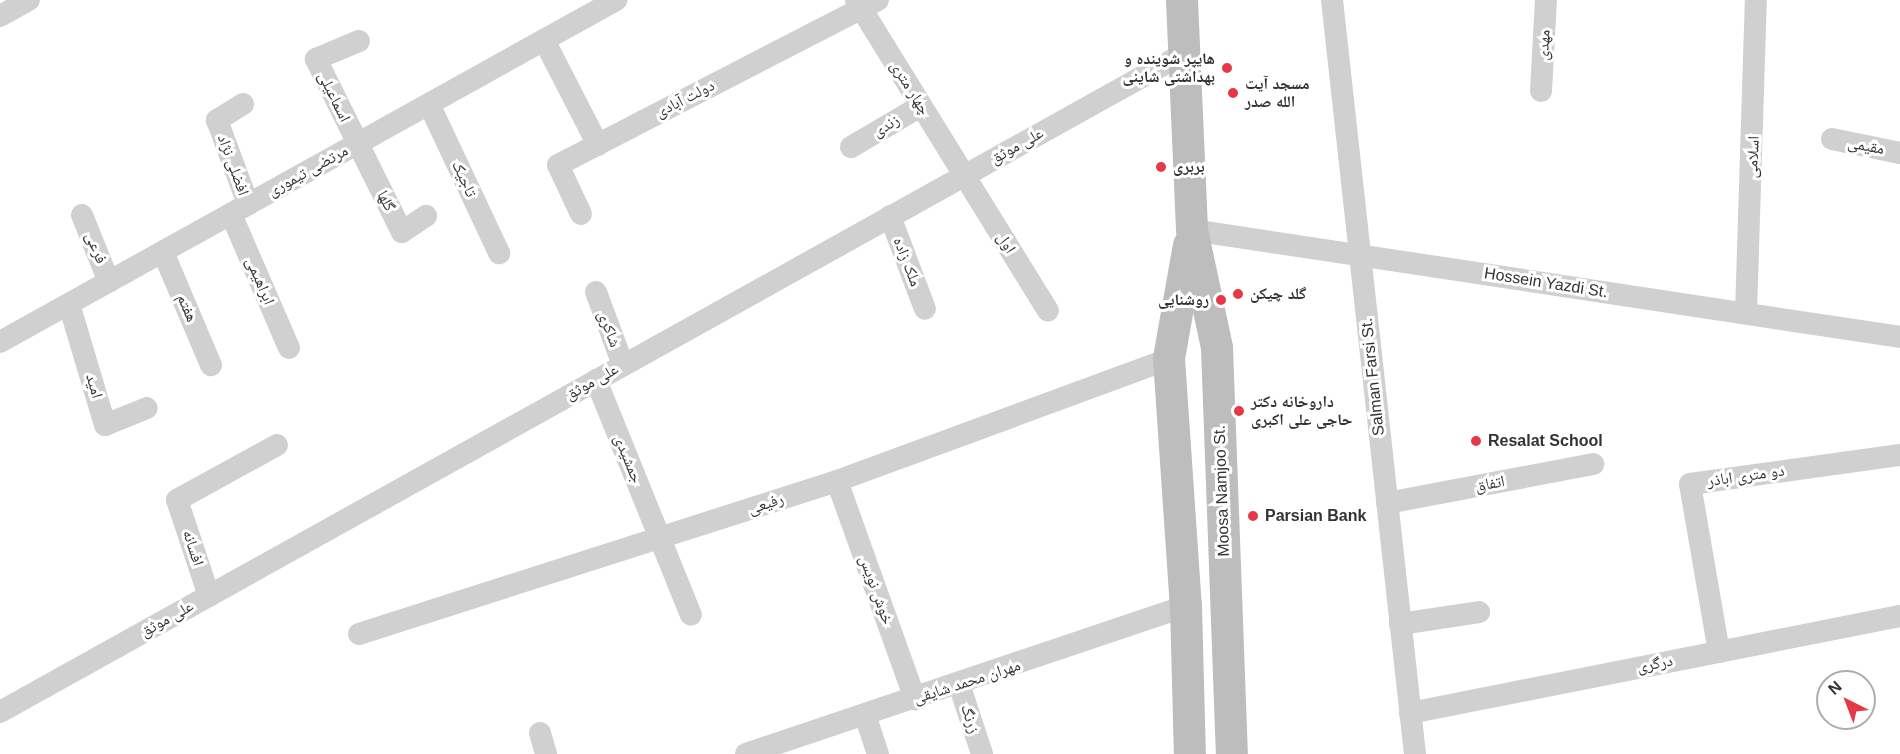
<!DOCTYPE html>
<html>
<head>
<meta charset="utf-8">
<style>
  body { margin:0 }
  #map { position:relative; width:1900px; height:754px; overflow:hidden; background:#fff; font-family:Helvetica,"Noto Naskh Arabic",sans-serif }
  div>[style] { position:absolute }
  .street>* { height:22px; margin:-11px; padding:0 11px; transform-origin:11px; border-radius:11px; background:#d0d0d0 }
  .secondary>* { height:32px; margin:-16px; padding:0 16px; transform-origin:16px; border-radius:16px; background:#bdbdbd }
  .dots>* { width:16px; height:16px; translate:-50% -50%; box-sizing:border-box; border:3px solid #fff; border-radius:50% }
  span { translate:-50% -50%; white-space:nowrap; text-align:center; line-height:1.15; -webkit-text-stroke:6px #fff; paint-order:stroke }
  .street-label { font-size:16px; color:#333 }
  .poi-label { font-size:16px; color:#333; font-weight:700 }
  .right { translate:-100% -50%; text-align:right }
  .left { translate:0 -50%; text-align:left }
  .north { position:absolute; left:1816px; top:670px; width:60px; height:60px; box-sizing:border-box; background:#fff; border:2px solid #adadad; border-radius:50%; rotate:318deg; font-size:16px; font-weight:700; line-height:24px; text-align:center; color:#333 }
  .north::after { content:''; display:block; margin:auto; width:21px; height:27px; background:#e63946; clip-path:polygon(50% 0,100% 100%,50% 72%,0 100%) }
</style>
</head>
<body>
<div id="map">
  <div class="street">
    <div style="left:856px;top:0;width:365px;rotate:58.3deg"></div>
    <div style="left:1332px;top:0;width:759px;rotate:83.72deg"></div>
    <div style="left:0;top:16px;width:33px;rotate:-29deg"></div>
    <div style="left:544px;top:40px;width:118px;rotate:62.8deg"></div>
    <div style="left:359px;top:41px;width:47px;rotate:157.3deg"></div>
    <div style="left:316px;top:59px;width:193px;rotate:63.6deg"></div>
    <div style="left:402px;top:232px;width:29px;rotate:-34deg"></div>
    <div style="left:1541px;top:91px;width:91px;rotate:-86.9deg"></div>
    <div style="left:243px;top:104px;width:31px;rotate:148deg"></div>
    <div style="left:217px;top:120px;width:90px;rotate:69.7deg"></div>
    <div style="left:429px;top:104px;width:165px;rotate:64.8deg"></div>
    <div style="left:1832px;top:139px;width:69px;rotate:11.6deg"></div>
    <div style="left:851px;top:147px;width:81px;rotate:-30.4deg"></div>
    <div style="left:231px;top:214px;width:146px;rotate:66.6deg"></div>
    <div style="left:581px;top:214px;width:54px;rotate:-115.1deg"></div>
    <div style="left:558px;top:165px;width:360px;rotate:-27.3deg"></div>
    <div style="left:82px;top:215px;width:72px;rotate:68.1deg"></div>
    <div style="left:890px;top:216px;width:99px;rotate:69.4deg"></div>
    <div style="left:1192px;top:230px;width:716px;rotate:8.59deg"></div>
    <div style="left:163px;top:252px;width:123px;rotate:67deg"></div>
    <div style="left:596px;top:292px;width:78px;rotate:69.7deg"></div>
    <div style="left:69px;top:304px;width:126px;rotate:73.4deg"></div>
    <div style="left:105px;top:425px;width:45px;rotate:-22deg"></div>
    <div style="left:1746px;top:313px;width:313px;rotate:-88.2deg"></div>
    <div style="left:0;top:342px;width:705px;rotate:-29.04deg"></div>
    <div style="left:596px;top:380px;width:253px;rotate:68deg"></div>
    <div style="left:837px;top:481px;width:232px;rotate:70.3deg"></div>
    <div style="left:1387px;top:503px;width:210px;rotate:-10.7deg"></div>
    <div style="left:209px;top:596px;width:101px;rotate:-108.4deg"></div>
    <div style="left:177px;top:500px;width:114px;rotate:-28.8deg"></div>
    <div style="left:1400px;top:624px;width:80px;rotate:-8.6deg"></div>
    <div style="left:359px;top:634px;width:502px;rotate:-17.75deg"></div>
    <div style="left:837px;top:481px;width:354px;rotate:-20.2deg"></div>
    <div style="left:1719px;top:652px;width:170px;rotate:-99.8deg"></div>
    <div style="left:1690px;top:484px;width:212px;rotate:-7.9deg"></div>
    <div style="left:959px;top:684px;width:74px;rotate:71.8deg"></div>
    <div style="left:0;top:712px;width:1356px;rotate:-29.08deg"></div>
    <div style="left:1410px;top:713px;width:500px;rotate:-11.2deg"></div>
    <div style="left:865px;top:715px;width:41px;rotate:71.6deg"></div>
    <div style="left:540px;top:733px;width:22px;rotate:74deg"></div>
    <div style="left:746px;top:754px;width:464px;rotate:-18.6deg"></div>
  </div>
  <div class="secondary">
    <div style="left:1182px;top:0;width:230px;rotate:87.5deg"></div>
    <div style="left:1192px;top:230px;width:121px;rotate:78deg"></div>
    <div style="left:1217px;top:348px;width:406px;rotate:87.9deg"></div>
    <div style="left:1189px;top:245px;width:116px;rotate:100deg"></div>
    <div style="left:1169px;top:359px;width:248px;rotate:86.1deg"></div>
    <div style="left:1186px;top:606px;width:148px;rotate:88.5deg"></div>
  </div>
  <div class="dots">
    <div style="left:1227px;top:68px;background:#e63946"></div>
    <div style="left:1233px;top:93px;background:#e63946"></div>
    <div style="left:1161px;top:167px;background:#e63946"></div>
    <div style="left:1238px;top:294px;background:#e63946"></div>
    <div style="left:1221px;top:300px;background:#e63946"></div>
    <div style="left:1239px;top:411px;background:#e63946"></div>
    <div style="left:1476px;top:441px;background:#e63946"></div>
    <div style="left:1253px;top:516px;background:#e63946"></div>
  </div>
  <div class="street-label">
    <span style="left:1544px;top:45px;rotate:-87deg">مهدی</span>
    <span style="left:910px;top:88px;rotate:58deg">چهار متری</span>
    <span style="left:334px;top:97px;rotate:64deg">اسماعیلی</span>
    <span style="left:685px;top:99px;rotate:-27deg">دولت آبادی</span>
    <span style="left:886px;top:126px;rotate:-31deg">زندی</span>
    <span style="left:1017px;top:146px;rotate:-29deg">علی موثق</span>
    <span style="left:1866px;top:146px;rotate:11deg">مقیمی</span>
    <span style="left:1753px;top:157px;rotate:-87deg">اسلامی</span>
    <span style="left:233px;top:165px;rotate:70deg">افضلی نژاد</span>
    <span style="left:308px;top:171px;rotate:-29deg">مرتضی تیموری</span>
    <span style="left:464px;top:179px;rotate:65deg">تاجیک</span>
    <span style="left:386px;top:201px;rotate:63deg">گلها</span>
    <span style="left:1006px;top:243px;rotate:58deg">اول</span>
    <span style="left:96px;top:248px;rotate:68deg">فرعی</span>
    <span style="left:907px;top:262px;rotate:69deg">ملک زاده</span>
    <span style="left:260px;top:281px;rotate:67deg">ابراهیمی</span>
    <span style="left:1546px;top:283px;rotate:9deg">Hossein Yazdi St.</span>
    <span style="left:187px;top:308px;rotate:67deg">هفتم</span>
    <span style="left:609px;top:329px;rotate:69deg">شاکری</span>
    <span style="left:1373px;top:377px;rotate:-96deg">Salman Farsi St.</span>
    <span style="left:592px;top:382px;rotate:-29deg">علی موثق</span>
    <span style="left:94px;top:386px;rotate:74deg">امید</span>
    <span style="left:628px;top:459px;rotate:68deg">جمشیدی</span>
    <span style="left:1746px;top:476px;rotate:-8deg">دو متری اباذر</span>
    <span style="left:1490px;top:484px;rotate:-11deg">اتفاق</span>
    <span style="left:1222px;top:491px;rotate:-92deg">Moosa Namjoo St.</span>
    <span style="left:766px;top:504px;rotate:-18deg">رفیعی</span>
    <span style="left:193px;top:548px;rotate:72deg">افسانه</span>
    <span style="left:876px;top:590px;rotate:70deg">خوش نویس</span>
    <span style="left:167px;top:619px;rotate:-29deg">علی موثق</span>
    <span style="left:1655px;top:664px;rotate:-11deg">درگری</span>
    <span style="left:967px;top:682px;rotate:-18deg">مهران محمد شایقی</span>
    <span style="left:970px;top:719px;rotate:72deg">زرنگ</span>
  </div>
  <div class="poi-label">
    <span class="right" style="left:1215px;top:68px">هایپر شوینده و<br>بهداشتی شاینی</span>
    <span class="left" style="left:1245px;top:93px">مسجد آیت<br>الله صدر</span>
    <span class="left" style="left:1173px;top:167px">بربری</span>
    <span class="left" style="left:1250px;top:294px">گلد چیکن</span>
    <span class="right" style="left:1209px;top:300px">روشنایی</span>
    <span class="left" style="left:1251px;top:411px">داروخانه دکتر<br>حاجی علی اکبری</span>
    <span class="left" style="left:1488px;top:441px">Resalat School</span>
    <span class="left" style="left:1265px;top:516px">Parsian Bank</span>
  </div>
  <div class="north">N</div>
</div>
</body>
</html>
